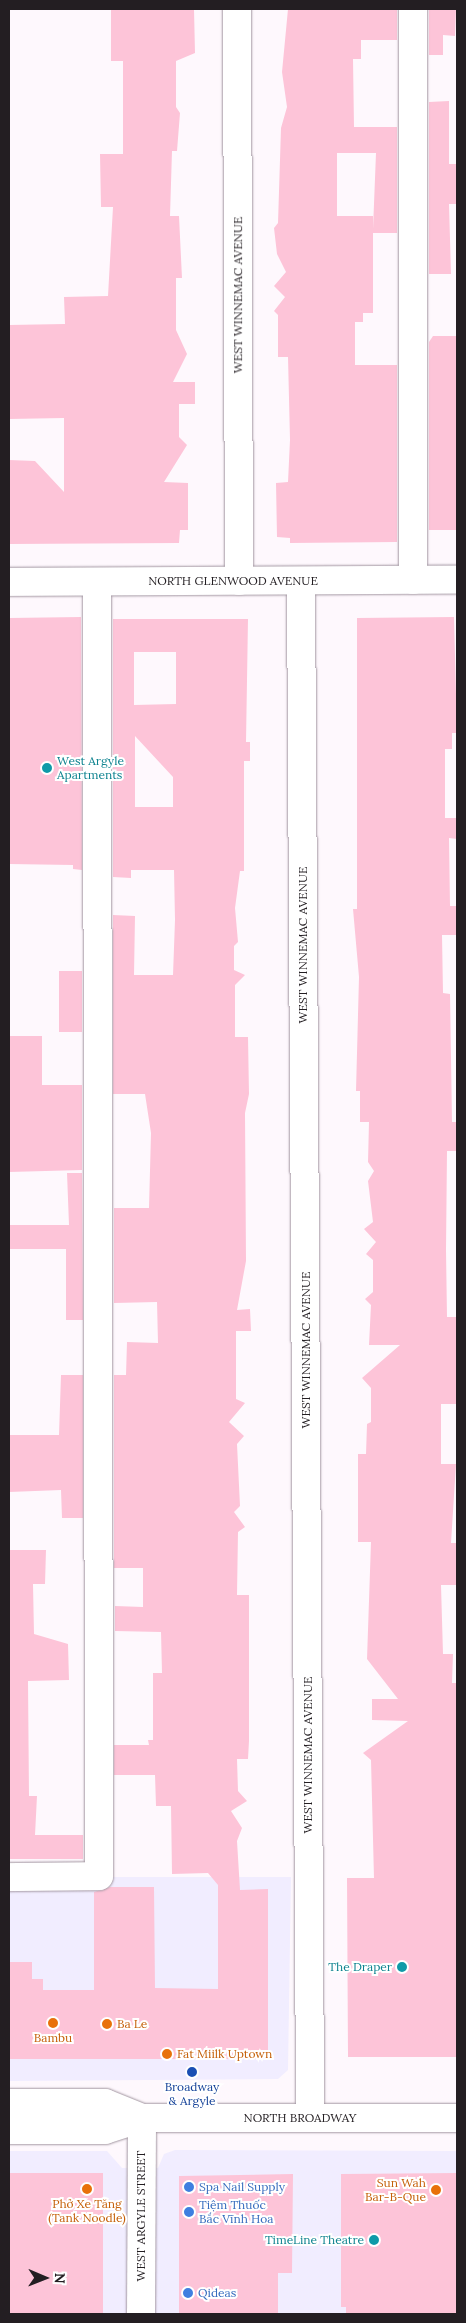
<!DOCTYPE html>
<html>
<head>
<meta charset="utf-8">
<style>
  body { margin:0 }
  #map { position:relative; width:466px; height:2323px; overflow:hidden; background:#fef8fd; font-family:Lora,serif }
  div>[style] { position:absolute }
  .commercial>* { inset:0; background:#f1edff }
  .building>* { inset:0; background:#fdc4d8; transform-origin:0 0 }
  .roads { filter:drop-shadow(0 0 1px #a397a2) drop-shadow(0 0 1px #a397a2) }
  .minor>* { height:28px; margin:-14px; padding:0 14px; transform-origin:14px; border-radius:14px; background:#fff }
  .major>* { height:28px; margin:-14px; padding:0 14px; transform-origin:14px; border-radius:14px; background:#fff }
  .dots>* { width:14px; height:14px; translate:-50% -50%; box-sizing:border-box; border:2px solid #fff; border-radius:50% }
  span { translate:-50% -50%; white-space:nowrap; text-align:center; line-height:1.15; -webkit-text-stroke:4px #fff; paint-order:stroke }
  .street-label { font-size:12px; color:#231e22 }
  .culture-label { font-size:12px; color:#0d838f }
  .left { translate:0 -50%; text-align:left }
  .right { translate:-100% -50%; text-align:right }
  .food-label { font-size:12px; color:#c56008 }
  .transit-label { font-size:12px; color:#164399 }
  .shop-label { font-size:12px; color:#366cbe }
  .frame { position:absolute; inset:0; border:10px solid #231e22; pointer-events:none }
  .north { position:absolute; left:20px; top:2253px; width:50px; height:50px; -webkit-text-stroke:4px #fff; paint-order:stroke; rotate:91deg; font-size:14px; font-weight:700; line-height:20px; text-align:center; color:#231e22 }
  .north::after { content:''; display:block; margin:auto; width:18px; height:22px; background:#231e22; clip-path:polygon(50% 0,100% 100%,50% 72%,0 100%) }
</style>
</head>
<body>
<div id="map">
  <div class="commercial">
    <div style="clip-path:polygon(9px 1877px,291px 1877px,288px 2070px,278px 2079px,9px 2081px)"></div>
    <div style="clip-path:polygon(175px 2150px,457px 2151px,457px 2314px,9px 2314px,9px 2151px,107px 2151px,122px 2168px,158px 2168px,164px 2154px)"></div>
  </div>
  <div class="building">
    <div style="clip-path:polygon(111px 9px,194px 9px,195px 53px,176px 61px,176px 107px,180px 113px,177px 151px,172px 151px,170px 216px,179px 216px,182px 278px,176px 278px,176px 330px,187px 354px,173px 382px,195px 382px,195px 404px,179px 404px,179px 437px,187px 445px,164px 482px,188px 483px,188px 530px,180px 530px,179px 543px,9px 544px,9px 460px,35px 461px,64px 492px,64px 418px,9px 419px,9px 325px,65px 324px,64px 297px,108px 296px,113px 207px,101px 207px,100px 154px,123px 154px,123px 61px,111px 61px)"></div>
    <div style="clip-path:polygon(evenodd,288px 9px,397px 9px,397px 40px,361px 40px,361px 59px,353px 59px,354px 127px,397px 127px,397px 233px,373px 233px,373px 313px,363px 313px,363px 322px,355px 322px,355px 365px,397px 365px,397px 542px,290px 543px,290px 538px,277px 537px,276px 483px,288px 482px,290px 440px,288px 357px,278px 357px,278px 315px,274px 311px,285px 297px,274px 286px,286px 272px,277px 254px,274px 228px,278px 223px,281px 128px,287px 107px,282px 72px,288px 9px,337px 153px,376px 153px,373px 229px,373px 216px,337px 216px,337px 153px)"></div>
    <div style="clip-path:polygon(429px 9px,456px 9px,455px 36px,443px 35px,443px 55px,429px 55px)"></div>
    <div style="clip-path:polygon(449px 101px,449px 164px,457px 164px,457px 204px,449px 204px,451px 274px,429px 274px,429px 102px)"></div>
    <div style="clip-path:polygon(433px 336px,457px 336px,457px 530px,429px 530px,429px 342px)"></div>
    <div style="clip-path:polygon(81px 617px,82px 870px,73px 869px,73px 865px,9px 864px,9px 618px)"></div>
    <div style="clip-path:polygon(454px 617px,457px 733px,452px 733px,452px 749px,445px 749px,445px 818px,457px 818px,457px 839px,449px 838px,450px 906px,456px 906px,456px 935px,442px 935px,443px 993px,450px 994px,452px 1122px,457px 1122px,457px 1151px,447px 1151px,446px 1250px,447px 1317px,457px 1317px,457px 1404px,441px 1404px,441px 1464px,456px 1464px,451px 1543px,457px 1543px,457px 1585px,441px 1585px,443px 1654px,453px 1654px,452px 1683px,457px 1683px,457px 2057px,348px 2057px,347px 1878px,374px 1878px,371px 1760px,363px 1753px,408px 1721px,372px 1720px,372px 1699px,398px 1699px,367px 1659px,371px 1542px,358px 1542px,358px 1454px,366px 1454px,367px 1424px,371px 1422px,371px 1388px,362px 1378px,400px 1345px,369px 1345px,371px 1305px,365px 1299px,373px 1292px,373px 1260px,366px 1254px,376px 1242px,364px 1229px,373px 1222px,368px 1181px,374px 1171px,368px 1162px,369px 1122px,360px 1122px,360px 1091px,356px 1091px,359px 977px,353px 909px,357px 909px,357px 618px)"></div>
    <div style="clip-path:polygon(evenodd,113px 619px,248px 619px,246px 742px,250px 742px,250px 761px,244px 761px,244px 871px,240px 871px,235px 908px,238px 942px,234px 946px,234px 970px,245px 975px,235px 985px,235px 1037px,248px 1037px,249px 1094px,245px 1113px,246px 1261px,237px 1310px,250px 1309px,251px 1331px,236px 1331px,236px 1399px,245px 1403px,229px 1422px,244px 1436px,237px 1444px,240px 1506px,234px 1512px,245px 1527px,238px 1532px,237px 1595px,249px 1595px,249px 1741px,248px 1759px,237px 1759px,238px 1791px,247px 1801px,231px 1811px,242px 1828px,237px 1841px,240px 1890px,268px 1889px,268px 2059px,9px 2059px,9px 1962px,32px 1962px,32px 1979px,43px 1979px,43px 1990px,94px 1990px,94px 1892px,110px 1887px,154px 1887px,155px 1988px,218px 1989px,218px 1885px,208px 1873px,172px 1874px,171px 1806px,156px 1806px,155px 1775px,114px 1775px,114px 1745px,149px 1745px,148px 1740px,153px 1740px,153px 1673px,162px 1673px,161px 1632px,115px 1631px,115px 1606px,143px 1607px,143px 1568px,114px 1568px,114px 1375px,126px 1375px,127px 1342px,158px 1343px,157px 1302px,114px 1303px,114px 1208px,149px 1208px,151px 1133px,145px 1094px,113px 1094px,113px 915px,135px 916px,134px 975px,173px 975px,175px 920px,174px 870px,131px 870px,131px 878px,113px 877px,113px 619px,134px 652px,176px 652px,176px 704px,134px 705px,134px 652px,113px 619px,135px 736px,173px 777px,173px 807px,135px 807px,135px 736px)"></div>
    <div style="left:59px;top:971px;width:23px;height:61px"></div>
    <div style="clip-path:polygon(9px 1036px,42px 1036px,42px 1085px,82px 1085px,82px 1170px,9px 1172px)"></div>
    <div style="clip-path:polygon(67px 1173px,82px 1173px,83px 1320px,66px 1320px,66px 1249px,9px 1249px,9px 1225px,69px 1225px)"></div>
    <div style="clip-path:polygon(61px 1375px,83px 1375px,83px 1518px,62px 1518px,61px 1490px,9px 1492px,9px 1435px,59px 1435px)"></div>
    <div style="clip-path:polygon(9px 1550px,46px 1550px,45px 1584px,33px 1584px,34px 1634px,68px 1644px,69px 1680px,28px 1681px,29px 1796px,37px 1796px,35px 1835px,83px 1835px,83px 1859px,9px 1859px)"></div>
    <div style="left:103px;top:2173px;width:141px;height:94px;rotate:90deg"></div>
    <div style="clip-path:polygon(457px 2173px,457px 2314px,346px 2314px,346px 2307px,341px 2307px,341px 2174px)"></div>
    <div style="clip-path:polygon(293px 2174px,292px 2273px,278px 2273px,278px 2314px,179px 2314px,179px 2176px)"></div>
  </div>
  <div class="roads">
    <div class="minor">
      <div style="left:237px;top:9px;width:572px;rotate:89.8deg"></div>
      <div style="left:413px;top:9px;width:571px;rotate:90deg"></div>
      <div style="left:301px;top:581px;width:1537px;rotate:89.66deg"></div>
      <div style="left:9px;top:582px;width:448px;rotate:-0.3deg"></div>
      <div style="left:9px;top:1877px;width:90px;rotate:-0.6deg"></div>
      <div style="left:99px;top:1876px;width:1294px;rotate:-90.09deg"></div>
      <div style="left:141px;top:2314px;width:196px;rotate:-89.7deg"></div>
    </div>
    <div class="major">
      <div style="left:9px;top:2103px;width:96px"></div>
      <div style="left:105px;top:2103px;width:40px;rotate:22deg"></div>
      <div style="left:9px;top:2130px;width:96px"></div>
      <div style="left:105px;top:2130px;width:39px;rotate:-18deg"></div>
      <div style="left:142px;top:2118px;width:315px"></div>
    </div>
  </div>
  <div class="dots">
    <div style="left:47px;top:768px;background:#0f9aa8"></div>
    <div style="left:402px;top:1967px;background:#0f9aa8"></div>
    <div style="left:53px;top:2023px;background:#e8710a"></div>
    <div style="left:107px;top:2024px;background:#e8710a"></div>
    <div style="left:167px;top:2054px;background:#e8710a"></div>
    <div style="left:192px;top:2072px;background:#1a4fb4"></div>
    <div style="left:189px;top:2187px;background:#3f7fe0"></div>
    <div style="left:87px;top:2189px;background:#e8710a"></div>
    <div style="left:436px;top:2190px;background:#e8710a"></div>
    <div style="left:189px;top:2212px;background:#3f7fe0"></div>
    <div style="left:374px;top:2240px;background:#0f9aa8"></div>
    <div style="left:188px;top:2293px;background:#3f7fe0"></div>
  </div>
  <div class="street-label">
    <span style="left:238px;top:295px;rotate:-90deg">WEST WINNEMAC AVENUE</span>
    <span style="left:233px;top:581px">NORTH GLENWOOD AVENUE</span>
    <span style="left:303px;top:945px;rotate:-90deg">WEST WINNEMAC AVENUE</span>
    <span style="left:306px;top:1350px;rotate:-90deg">WEST WINNEMAC AVENUE</span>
    <span style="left:308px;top:1755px;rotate:-90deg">WEST WINNEMAC AVENUE</span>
    <span style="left:300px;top:2118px">NORTH BROADWAY</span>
    <span style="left:141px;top:2216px;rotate:-90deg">WEST ARGYLE STREET</span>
  </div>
  <div class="culture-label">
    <span class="left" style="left:57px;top:768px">West Argyle<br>Apartments</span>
    <span class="right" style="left:392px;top:1967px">The Draper</span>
    <span class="right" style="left:364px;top:2240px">TimeLine Theatre</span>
  </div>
  <div class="food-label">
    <span class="left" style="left:117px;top:2024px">Ba Le</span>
    <span style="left:53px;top:2038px">Bambu</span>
    <span class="left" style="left:177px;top:2054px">Fat Miilk Uptown</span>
    <span class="right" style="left:426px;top:2190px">Sun Wah<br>Bar-B-Que</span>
    <span style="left:87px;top:2211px">Phở Xe Tăng<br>(Tank Noodle)</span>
  </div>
  <div class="transit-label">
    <span style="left:192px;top:2094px">Broadway<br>&amp; Argyle</span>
  </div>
  <div class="shop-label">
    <span class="left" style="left:199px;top:2187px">Spa Nail Supply</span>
    <span class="left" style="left:199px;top:2212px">Tiệm Thuốc<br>Bắc Vĩnh Hoa</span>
    <span class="left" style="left:198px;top:2293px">Qideas</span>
  </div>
  <div class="frame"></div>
  <div class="north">N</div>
</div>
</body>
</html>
